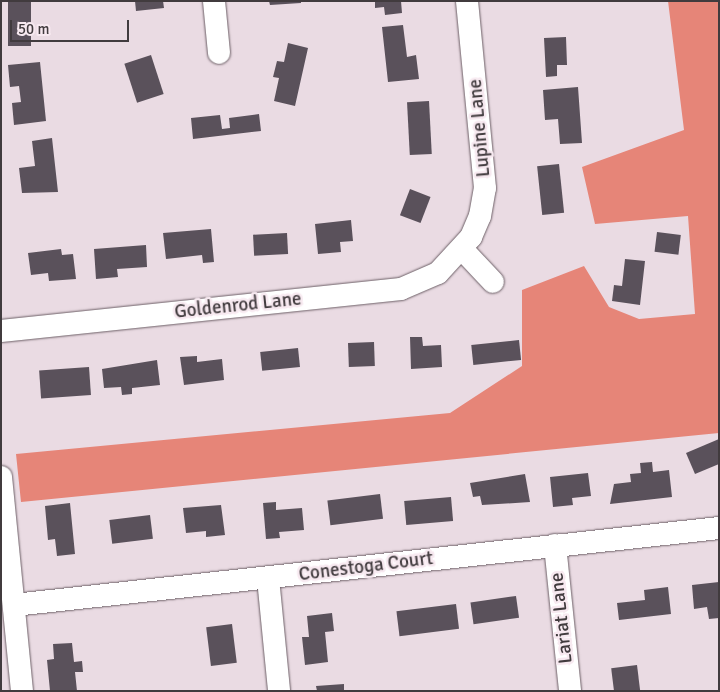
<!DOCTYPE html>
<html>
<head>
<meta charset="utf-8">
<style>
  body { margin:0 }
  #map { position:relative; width:720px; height:692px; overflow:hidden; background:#eadbe3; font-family:Signika,sans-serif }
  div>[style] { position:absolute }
  .forest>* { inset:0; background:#e68578 }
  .building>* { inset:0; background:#5a515b; transform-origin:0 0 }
  .roads { filter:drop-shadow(0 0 1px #6d6067) drop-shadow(0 0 1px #6d6067) }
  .minor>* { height:22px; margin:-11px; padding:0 11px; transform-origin:11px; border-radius:11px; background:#fff }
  span { translate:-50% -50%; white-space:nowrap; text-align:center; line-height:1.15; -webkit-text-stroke:5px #f7e9f0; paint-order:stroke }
  .street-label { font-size:19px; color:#413b3e }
  .frame { position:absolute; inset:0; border:2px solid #413b3e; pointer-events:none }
  .scale { position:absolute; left:10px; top:20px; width:119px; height:22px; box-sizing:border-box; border:2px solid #413b3e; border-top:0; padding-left:6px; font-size:15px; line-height:18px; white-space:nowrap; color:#413b3e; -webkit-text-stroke:4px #f7e9f0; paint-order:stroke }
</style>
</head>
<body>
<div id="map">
  <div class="forest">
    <div style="clip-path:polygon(668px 1px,719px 1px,719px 433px,21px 502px,16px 454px,450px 413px,522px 366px,522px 290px,584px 266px,609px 307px,639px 319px,695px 314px,688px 216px,595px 224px,582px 167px,684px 130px)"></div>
  </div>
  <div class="building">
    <div style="left:8px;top:1px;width:23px;height:45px"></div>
    <div style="clip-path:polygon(135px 1px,163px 1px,164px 8px,136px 11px)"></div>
    <div style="clip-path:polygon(269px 1px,301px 1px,301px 3px,270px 5px)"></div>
    <div style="clip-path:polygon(375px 1px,401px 1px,402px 13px,385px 15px,384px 7px,375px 8px)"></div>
    <div style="clip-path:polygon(403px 25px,407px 57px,416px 55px,419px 79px,388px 82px,382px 27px)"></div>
    <div style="clip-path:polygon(566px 37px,567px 65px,557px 65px,557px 76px,546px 77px,544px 38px)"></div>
    <div style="clip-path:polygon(288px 43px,308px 48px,295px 106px,274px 101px,279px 78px,273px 77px,277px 61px,284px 62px)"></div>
    <div style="left:151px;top:55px;width:41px;height:28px;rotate:72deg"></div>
    <div style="clip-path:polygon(40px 62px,46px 121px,14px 125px,12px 103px,21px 102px,19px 86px,10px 87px,8px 65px)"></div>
    <div style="clip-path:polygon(578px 87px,582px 143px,560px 144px,558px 119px,545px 120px,543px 90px)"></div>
    <div style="left:429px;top:101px;width:53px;height:22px;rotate:87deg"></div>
    <div style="clip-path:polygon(259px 114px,261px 131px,193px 139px,191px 118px,220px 115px,222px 129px,230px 128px,229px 118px)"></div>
    <div style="clip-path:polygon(52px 138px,58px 192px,22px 193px,19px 168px,35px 166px,32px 141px)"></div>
    <div style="left:559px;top:164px;width:49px;height:22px;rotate:84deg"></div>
    <div style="left:410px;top:189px;width:22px;height:28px;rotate:21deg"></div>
    <div style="clip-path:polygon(351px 220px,353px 241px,340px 242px,341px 252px,318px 254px,315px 224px)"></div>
    <div style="clip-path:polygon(211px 229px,214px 262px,203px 263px,202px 255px,166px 259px,163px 233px)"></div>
    <div style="left:657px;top:232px;width:24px;height:20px;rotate:7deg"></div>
    <div style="left:287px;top:233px;width:21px;height:34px;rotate:87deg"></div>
    <div style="clip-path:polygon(146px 245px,147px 267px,117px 269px,118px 277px,96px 279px,94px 249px)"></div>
    <div style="clip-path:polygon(61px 249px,62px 255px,73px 254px,76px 279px,49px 281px,48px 273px,31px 275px,28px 253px)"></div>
    <div style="clip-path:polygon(625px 259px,645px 261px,640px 305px,612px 301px,614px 285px,622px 286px)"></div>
    <div style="clip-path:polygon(410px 337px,422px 337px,423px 346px,441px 345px,442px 367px,411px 369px)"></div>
    <div style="left:519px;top:340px;width:20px;height:48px;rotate:84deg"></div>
    <div style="left:374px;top:342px;width:24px;height:26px;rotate:88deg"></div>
    <div style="left:298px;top:348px;width:19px;height:38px;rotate:84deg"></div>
    <div style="clip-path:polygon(197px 356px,197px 362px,222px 359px,224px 380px,184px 385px,180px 357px)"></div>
    <div style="clip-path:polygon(157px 360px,160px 385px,132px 388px,132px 394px,122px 395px,121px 387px,104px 388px,102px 369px)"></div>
    <div style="left:89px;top:367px;width:28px;height:50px;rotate:86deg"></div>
    <div style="clip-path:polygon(719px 439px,719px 464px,695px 474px,686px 453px)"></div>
    <div style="clip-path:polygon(652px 462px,653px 472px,669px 470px,672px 497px,610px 504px,614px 484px,631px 482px,630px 474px,641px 473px,640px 463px)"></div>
    <div style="clip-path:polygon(588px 473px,591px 496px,572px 498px,573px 505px,553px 507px,550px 477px)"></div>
    <div style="clip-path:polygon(525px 474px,530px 502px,482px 505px,480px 496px,473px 497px,470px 483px)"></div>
    <div style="left:380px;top:494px;width:25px;height:53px;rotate:83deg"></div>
    <div style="left:451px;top:497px;width:24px;height:47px;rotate:85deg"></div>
    <div style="clip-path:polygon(276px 502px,276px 510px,302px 508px,304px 530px,279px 532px,280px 538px,266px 539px,263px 503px)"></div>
    <div style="clip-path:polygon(70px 503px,75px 554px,57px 556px,55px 539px,48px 540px,45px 506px)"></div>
    <div style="clip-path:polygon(221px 505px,225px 535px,206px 537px,206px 531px,186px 533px,183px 508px)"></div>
    <div style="left:150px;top:515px;width:24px;height:41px;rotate:83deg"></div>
    <div style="clip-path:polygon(719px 582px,719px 618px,709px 619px,707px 607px,694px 609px,692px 585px)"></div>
    <div style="clip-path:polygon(668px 587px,671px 614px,619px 620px,617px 603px,645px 600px,644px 590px)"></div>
    <div style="left:516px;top:596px;width:22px;height:46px;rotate:82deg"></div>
    <div style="left:456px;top:604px;width:25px;height:60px;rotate:83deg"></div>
    <div style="clip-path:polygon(332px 613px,334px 631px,325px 632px,328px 662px,305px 665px,302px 637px,309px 637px,307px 616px)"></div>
    <div style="left:232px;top:624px;width:39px;height:26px;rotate:83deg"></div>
    <div style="clip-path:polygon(72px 643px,74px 662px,82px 661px,83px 672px,75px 672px,77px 691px,50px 691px,47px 660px,54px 659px,53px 644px)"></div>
    <div style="left:637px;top:665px;width:26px;height:26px;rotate:83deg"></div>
    <div style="clip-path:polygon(344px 684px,344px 691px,317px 691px,316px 686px)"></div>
  </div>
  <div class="roads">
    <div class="minor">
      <div style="left:214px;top:1px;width:52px;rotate:84.5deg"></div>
      <div style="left:462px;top:249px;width:45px;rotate:46.8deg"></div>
      <div style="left:1px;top:331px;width:402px;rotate:-6deg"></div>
      <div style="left:401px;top:289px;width:40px;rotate:-23.4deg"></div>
      <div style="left:438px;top:273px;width:49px;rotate:-47.5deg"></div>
      <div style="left:471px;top:237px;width:23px;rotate:-67deg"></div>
      <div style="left:480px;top:216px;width:28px;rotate:-80deg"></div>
      <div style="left:485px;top:188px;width:188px;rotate:-95.5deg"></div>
      <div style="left:1px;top:477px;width:215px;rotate:84.4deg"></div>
      <div style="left:555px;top:545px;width:147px;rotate:84.1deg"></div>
      <div style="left:268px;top:578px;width:114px;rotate:84.4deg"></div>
      <div style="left:14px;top:605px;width:709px;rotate:-6.23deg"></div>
    </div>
  </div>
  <div class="street-label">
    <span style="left:480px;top:128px;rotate:-95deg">Lupine Lane</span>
    <span style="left:238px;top:306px;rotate:-6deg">Goldenrod Lane</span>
    <span style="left:366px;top:567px;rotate:-7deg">Conestoga Court</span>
    <span style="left:562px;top:618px;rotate:-96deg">Lariat Lane</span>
  </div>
  <div class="frame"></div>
  <div class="scale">50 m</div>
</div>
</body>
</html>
